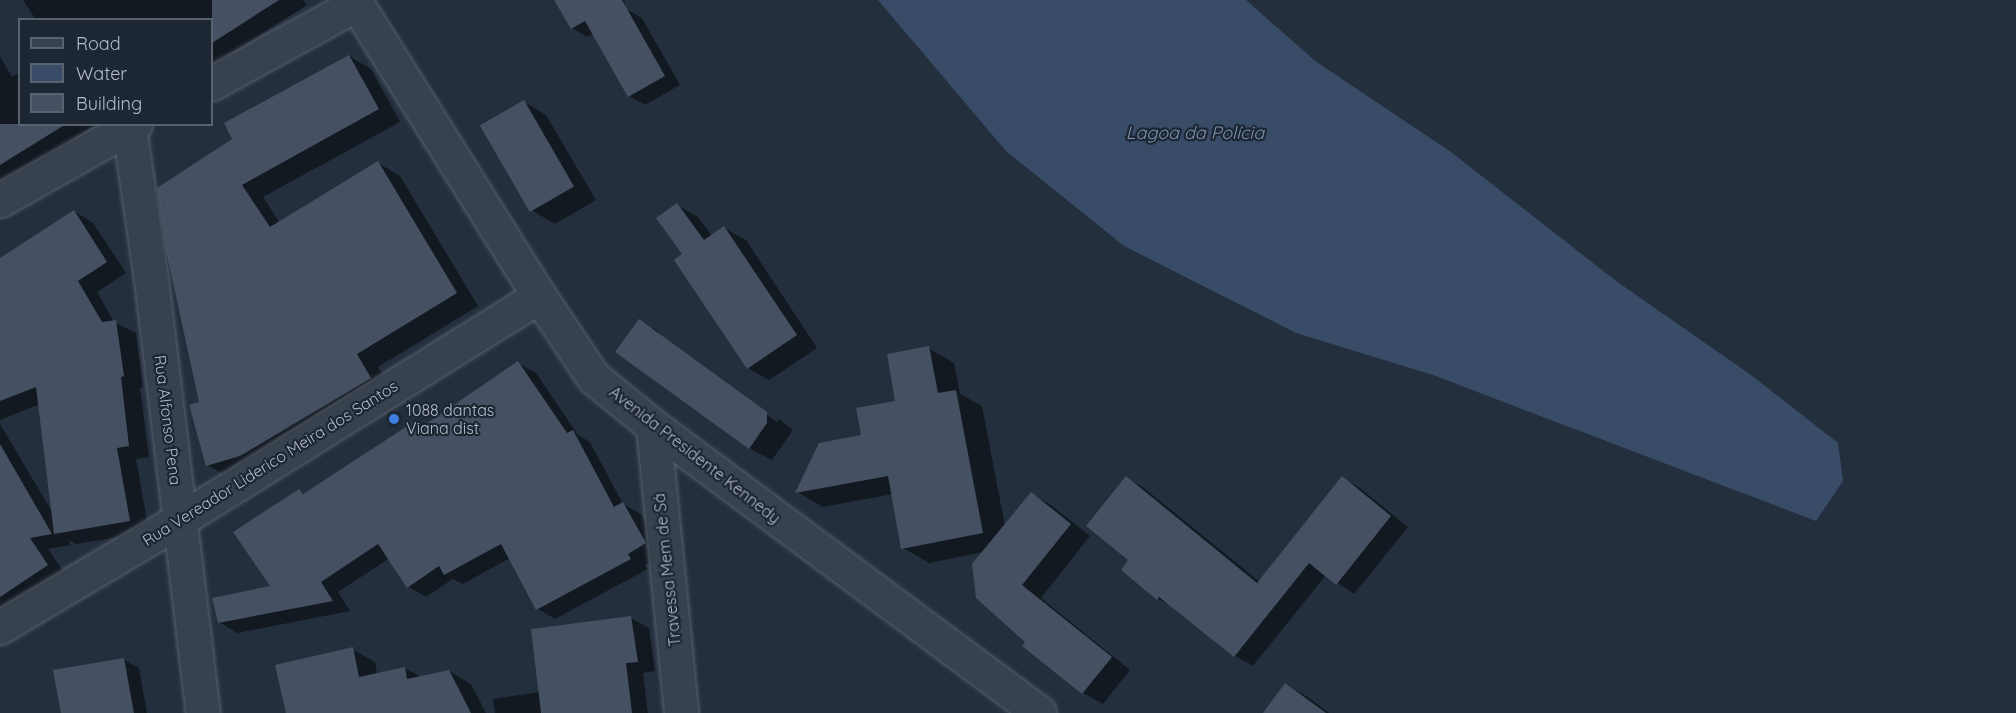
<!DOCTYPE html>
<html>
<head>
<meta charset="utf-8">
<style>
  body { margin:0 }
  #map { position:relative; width:2016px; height:713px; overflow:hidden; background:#242f3e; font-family:Quicksand,sans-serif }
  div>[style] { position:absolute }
  .water>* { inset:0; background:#394c67 }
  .shadow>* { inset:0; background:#0007 }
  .building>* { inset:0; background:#455162; transform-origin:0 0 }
  .roads { filter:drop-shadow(0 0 2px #565f6c) drop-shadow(0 0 2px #565f6c) }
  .minor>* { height:33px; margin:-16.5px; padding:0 16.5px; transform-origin:16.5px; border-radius:16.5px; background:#38414e }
  .dots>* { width:16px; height:16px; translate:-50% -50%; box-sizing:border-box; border:3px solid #1d2633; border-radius:50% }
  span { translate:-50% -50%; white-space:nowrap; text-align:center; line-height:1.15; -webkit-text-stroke:4.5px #1d2633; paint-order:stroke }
  .poi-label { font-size:16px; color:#b4bcc9 }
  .left { translate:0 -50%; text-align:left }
  .street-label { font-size:16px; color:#b4bcc9 }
  .water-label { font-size:18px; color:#7c92b1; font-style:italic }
  .legend { position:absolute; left:18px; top:18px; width:195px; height:108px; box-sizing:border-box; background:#1d2633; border:2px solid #59626f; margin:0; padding:8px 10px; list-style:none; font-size:18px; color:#b4bcc9 }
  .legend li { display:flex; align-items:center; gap:12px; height:30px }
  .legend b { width:30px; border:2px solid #59626f }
</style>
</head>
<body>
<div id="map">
  <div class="water">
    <div style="clip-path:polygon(878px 0,1246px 0,1315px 61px,1451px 152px,1616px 281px,1751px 375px,1838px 443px,1843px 481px,1816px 521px,1433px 375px,1296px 333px,1124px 246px,1006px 151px)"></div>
  </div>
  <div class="shadow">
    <div style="clip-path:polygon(23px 0,303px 0,307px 5px,227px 56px,230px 61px,212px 73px,212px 20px,36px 20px)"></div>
    <div style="clip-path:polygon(556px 0,624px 0,626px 9px,642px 18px,680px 85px,645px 105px,629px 96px,594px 33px,587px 37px,572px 28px)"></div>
    <div style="clip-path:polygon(0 56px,12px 77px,20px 72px,20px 124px,96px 124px,0 189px)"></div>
    <div style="clip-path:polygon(349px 56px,371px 69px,400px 122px,263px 197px,280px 223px,378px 163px,400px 176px,478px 306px,378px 367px,392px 391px,229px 477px,207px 465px,201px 403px,234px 139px)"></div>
    <div style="clip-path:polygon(524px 102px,546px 115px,596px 200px,555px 224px,533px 211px)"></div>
    <div style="clip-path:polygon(677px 205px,698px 217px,712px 236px,724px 228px,746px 240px,817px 348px,769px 380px,748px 368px,685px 255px)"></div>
    <div style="clip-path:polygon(74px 211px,93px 223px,126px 273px,97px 292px,114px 322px,136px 333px,143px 387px,140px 388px,149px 457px,136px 459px,149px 532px,76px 544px,68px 540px,71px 545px,48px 549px,67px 577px,0 622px,0 424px,54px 515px,40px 404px,0 420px,0 260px)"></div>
    <div style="clip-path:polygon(639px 321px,659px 332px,659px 335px,777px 422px,779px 419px,793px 430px,772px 460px,749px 448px)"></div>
    <div style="clip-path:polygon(928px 348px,954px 363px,960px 394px,982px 406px,1005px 526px,1031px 494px,1051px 505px,1090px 536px,1041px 598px,1130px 670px,1103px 704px,1083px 693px,1024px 646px,1027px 642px,984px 552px,929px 563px,903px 548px,893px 494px,823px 507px,797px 492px,863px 437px,897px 402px)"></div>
    <div style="clip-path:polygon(518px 363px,536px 373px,578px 435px,590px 442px,623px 504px,641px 514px,663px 554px,645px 565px,648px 569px,555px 619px,538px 609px,510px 558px,463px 584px,453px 579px,426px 597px,409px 587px,390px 558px,338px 592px,350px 611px,237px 633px,219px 622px,272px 587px,299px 490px,305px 494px,415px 422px,423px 427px)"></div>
    <div style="clip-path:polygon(1127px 478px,1144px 488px,1260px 582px,1342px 478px,1360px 488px,1408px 527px,1354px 594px,1326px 575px,1253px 666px,1235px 656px,1176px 608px,1158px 599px,1130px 560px)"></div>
    <div style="clip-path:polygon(631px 618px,649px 628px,655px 671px,643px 673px,648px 713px,495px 713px,493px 699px,540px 692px)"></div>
    <div style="clip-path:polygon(352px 649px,375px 662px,377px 674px,405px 668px,421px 677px,449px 671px,471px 684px,486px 713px,288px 713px)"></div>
    <div style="clip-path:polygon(124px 660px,139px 668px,147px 713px,62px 713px)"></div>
    <div style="clip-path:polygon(1286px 685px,1308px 697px,1329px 713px,1265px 713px)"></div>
  </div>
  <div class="building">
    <div style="clip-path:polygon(212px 0,279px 0,212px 43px)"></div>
    <div style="clip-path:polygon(554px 0,622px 0,665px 76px,628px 97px,585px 21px,571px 29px)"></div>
    <div style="clip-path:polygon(349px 55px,379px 109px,242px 185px,270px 227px,378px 161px,457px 293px,357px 354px,371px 378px,240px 456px,206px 466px,189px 405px,199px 402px,166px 250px,157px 188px,232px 139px,224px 123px)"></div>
    <div style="left:524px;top:100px;width:100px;height:51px;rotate:60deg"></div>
    <div style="clip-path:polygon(0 124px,66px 124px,0 165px)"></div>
    <div style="clip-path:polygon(677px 203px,704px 240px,724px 226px,797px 335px,747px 369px,674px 260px,682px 254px,656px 218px)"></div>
    <div style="clip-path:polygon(74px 210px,107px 262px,78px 281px,102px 322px,116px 320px,124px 376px,121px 377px,129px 446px,117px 448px,130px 521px,54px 534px,36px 387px,0 401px,0 258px)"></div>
    <div style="clip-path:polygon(639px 319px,767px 412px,767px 423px,749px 449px,615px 352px)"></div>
    <div style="clip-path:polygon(929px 346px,938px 393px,956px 390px,983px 533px,901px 549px,888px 476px,795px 493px,819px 443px,861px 435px,856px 408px,895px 401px,887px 354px)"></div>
    <div style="clip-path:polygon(518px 361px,567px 433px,573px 430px,614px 507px,623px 502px,646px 543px,628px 554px,631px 559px,536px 610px,501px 544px,444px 575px,439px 566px,407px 588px,378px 544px,321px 582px,333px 601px,218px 623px,212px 598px,270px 586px,233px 532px,299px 489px,303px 494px,415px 421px,420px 428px)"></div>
    <div style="clip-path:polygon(0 444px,52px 534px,30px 538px,48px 565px,0 597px)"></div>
    <div style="clip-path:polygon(1126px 476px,1257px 583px,1342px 476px,1391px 516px,1336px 585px,1309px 563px,1234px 657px,1159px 597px,1157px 600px,1121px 570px,1128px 560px,1086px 526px)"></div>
    <div style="clip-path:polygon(1031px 492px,1071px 524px,1022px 585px,1112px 657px,1082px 694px,1022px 646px,1025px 642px,976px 598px,972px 564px)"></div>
    <div style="clip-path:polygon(631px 616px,638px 662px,626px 663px,632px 713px,541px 713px,531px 629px)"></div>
    <div style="clip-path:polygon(353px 647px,359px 677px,405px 667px,407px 679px,449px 670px,471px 713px,286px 713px,275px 665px)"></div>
    <div style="clip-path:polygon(124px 658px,134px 713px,61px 713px,53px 670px)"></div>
    <div style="clip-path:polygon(1285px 683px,1326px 713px,1263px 713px)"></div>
  </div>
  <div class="roads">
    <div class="minor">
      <div style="left:354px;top:0;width:349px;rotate:58deg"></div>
      <div style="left:539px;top:296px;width:97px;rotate:56.3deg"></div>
      <div style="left:593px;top:377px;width:77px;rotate:39.2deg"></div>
      <div style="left:653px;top:426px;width:481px;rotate:36.6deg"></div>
      <div style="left:212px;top:83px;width:164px;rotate:-28.7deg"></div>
      <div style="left:129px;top:128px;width:153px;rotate:81.7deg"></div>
      <div style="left:151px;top:279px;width:437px;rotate:83.2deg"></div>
      <div style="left:0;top:200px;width:155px;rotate:-29.4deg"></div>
      <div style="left:653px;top:426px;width:288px;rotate:84.4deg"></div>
      <div style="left:0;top:627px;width:211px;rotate:-30.8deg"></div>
      <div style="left:181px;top:519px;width:422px;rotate:-31.9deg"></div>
    </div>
  </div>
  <div class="dots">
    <div style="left:394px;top:419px;background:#3f7fe0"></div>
  </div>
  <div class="poi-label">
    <span class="left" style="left:406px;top:419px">1088 dantas<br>Viana dist</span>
  </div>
  <div class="street-label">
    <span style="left:168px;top:420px;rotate:83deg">Rua Alfonso Pena</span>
    <span style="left:695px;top:455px;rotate:38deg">Avenida Presidente Kennedy</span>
    <span style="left:270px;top:463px;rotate:-32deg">Rua Vereador Liderico Meira dos Santos</span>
    <span style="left:667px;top:570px;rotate:-96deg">Travessa Mem de Sá</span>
  </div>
  <div class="water-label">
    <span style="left:1195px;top:133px">Lagoa da Polícia</span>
  </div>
  <ul class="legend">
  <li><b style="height:8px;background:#38414e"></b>Road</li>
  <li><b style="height:16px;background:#394c67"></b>Water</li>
  <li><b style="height:16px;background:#455162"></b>Building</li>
  </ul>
</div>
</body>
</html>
